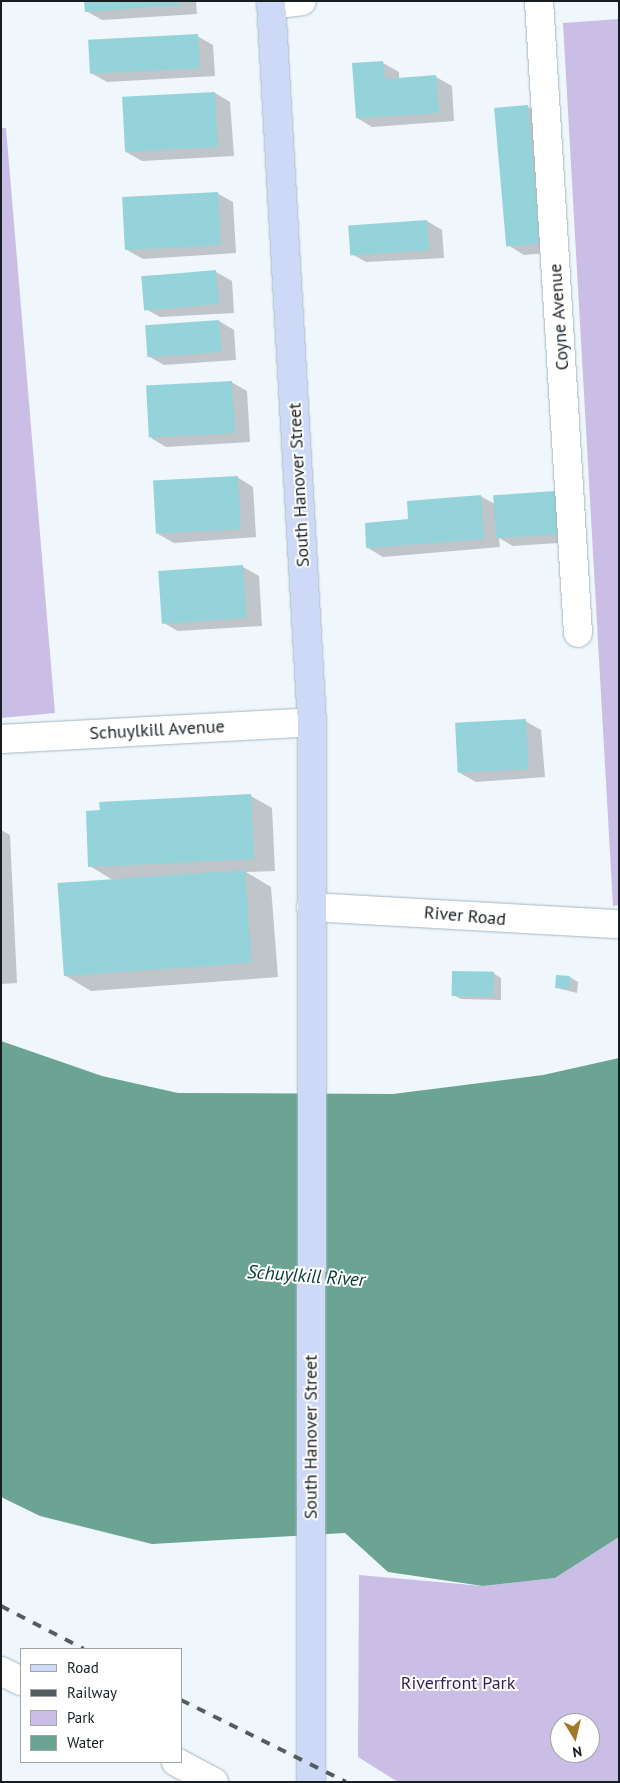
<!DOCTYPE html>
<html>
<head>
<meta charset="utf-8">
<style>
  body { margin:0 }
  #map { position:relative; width:620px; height:1783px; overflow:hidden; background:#eff7fc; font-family:"PT Sans",sans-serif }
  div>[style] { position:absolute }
  .green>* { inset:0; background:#cabde6 }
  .water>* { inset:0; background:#6ba492 }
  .shadow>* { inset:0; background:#0003 }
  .building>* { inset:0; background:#94d3da; transform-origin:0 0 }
  .roads { filter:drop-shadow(0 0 1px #a4b6c2) drop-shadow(0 0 1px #a4b6c2) }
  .minor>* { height:28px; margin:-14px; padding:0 14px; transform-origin:14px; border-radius:14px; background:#fff }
  .major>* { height:28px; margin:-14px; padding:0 14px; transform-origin:14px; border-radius:14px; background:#cdd9f7 }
  .rail>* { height:4px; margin-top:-2px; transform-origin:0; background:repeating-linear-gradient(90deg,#545c60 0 9px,transparent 0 18px) }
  span { translate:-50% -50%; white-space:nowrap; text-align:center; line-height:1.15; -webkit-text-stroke:4px #fff; paint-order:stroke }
  .street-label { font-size:18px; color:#171e22 }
  .park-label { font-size:18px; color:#331e54 }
  .water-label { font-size:19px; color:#063b2f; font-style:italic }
  .frame { position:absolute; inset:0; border:2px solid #171e22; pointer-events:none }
  .legend { position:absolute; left:20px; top:1648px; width:162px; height:115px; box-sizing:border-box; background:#fff; border:1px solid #a2a5a7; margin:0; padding:6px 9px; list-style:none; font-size:15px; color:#171e22 }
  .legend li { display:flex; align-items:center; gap:10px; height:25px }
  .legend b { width:25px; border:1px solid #a2a5a7 }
  .north { position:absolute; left:550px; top:1713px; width:50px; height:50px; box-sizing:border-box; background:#fff; border:1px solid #a2a5a7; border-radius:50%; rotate:171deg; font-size:14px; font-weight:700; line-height:20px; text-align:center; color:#171e22 }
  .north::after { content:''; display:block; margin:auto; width:18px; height:22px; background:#a37728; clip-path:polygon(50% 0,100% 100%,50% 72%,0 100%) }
</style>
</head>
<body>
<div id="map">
  <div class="green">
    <div style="clip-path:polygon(619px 19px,619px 905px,613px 906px,563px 23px)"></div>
    <div style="clip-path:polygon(1px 128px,6px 128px,55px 713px,1px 718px)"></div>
    <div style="clip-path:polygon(evenodd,619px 1537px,619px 1782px,398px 1782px,358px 1757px,359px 1575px,483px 1586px,555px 1578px,619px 1537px,560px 1723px,590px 1723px,590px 1753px,560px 1753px,560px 1723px)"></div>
  </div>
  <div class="water">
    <div style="clip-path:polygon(1px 1041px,102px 1076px,178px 1093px,393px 1094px,543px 1075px,619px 1058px,619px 1537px,555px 1578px,483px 1586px,388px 1572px,345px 1533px,152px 1544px,40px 1516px,1px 1497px)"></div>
  </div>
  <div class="shadow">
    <div style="clip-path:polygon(86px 1px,196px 1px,197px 14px,102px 20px,86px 11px)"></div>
    <div style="clip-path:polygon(197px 36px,213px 45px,215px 76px,107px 82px,91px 73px)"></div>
    <div style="clip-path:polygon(383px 63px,399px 72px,399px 79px,436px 77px,452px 86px,454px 121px,372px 127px,357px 118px)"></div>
    <div style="clip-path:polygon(215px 93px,230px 102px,234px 156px,142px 161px,126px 152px)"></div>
    <div style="clip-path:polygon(528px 107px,543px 116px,556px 252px,524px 255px,508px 245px)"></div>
    <div style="clip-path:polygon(217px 193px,233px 202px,236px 253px,143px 259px,127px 250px)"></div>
    <div style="clip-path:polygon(427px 221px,442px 230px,444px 258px,366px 262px,350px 253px)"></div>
    <div style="clip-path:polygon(216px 272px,232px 281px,234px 313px,160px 317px,144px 308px,142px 276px)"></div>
    <div style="clip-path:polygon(219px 321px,234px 330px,236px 360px,164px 365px,148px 356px)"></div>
    <div style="clip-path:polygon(231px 382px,247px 391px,250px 442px,166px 447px,151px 438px)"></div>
    <div style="clip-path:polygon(237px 477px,253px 487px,256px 537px,174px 543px,158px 534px)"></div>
    <div style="clip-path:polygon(555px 492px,571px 501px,573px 542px,513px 546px,499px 538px,500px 547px,383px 557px,368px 548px,409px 520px,480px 496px,495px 504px)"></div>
    <div style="clip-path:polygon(243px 567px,259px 576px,262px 626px,178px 631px,162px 622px)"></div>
    <div style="clip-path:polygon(525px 721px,541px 730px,545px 777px,476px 782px,460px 773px)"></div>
    <div style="clip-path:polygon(251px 796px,272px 808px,275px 871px,246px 872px,271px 887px,278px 977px,91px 991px,66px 976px,146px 879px,111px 879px,90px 866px)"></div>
    <div style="clip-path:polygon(1px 830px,10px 835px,17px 983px,1px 984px)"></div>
    <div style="clip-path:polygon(493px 973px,501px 978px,501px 1000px,461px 999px,453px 995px)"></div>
    <div style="clip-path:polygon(570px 977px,578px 982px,577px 993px,557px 988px)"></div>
  </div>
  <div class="building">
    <div style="clip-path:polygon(84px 1px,181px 1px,181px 5px,85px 12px)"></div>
    <div style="left:198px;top:34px;width:34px;height:110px;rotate:87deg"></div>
    <div style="clip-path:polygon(383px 61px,385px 79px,436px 75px,439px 113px,356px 118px,352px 63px)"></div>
    <div style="left:215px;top:92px;width:55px;height:93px;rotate:87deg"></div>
    <div style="left:528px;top:105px;width:139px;height:34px;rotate:85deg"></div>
    <div style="left:218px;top:192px;width:53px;height:96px;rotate:87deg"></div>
    <div style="left:427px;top:220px;width:30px;height:79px;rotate:86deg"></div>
    <div style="left:216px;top:270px;width:34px;height:75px;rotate:85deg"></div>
    <div style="left:219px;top:320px;width:32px;height:74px;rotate:86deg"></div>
    <div style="left:232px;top:381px;width:52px;height:86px;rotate:87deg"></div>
    <div style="left:238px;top:476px;width:53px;height:85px;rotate:87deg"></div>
    <div style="left:555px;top:491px;width:43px;height:62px;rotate:86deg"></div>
    <div style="clip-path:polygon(481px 495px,484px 539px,366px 548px,365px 523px,408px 519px,407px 501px)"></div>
    <div style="left:243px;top:565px;width:53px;height:85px;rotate:86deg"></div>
    <div style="left:526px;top:719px;width:50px;height:71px;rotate:87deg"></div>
    <div style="clip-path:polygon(251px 794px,254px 859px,88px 867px,86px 811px,100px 810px,99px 802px)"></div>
    <div style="left:245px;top:870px;width:93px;height:188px;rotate:86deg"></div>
    <div style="left:452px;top:971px;width:42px;height:25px;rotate:1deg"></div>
    <div style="left:556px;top:975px;width:14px;height:13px;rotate:4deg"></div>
  </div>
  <div class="roads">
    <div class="minor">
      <div style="left:539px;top:1px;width:633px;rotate:86.47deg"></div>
      <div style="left:271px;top:5px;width:31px;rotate:-7deg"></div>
      <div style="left:1px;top:739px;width:311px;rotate:-3.1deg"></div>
      <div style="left:311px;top:907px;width:308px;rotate:3.2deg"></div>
      <div style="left:1px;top:1671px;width:22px;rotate:27deg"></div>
      <div style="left:176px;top:1762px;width:43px;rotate:27.8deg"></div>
    </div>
    <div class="major">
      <div style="left:271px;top:1px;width:722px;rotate:86.75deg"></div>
      <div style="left:312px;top:722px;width:1060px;rotate:90.05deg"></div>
    </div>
  </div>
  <div class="rail">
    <div style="left:1px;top:1606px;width:93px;rotate:27.4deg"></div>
    <div style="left:181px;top:1700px;width:184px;rotate:26.4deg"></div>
  </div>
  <div class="street-label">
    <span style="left:559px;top:317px;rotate:-94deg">Coyne Avenue</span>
    <span style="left:299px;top:485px;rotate:-93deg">South Hanover Street</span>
    <span style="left:157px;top:730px;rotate:-3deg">Schuylkill Avenue</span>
    <span style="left:465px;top:916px;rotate:5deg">River Road</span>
    <span style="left:311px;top:1437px;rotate:-90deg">South Hanover Street</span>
  </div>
  <div class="park-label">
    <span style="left:458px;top:1683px">Riverfront Park</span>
  </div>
  <div class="water-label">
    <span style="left:306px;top:1276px;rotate:4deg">Schuylkill River</span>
  </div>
  <div class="frame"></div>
  <ul class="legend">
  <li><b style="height:6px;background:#cdd9f7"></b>Road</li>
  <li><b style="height:6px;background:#545c60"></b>Railway</li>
  <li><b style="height:14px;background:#cabde6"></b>Park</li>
  <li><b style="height:14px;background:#6ba492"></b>Water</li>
  </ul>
  <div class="north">N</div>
</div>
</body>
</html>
